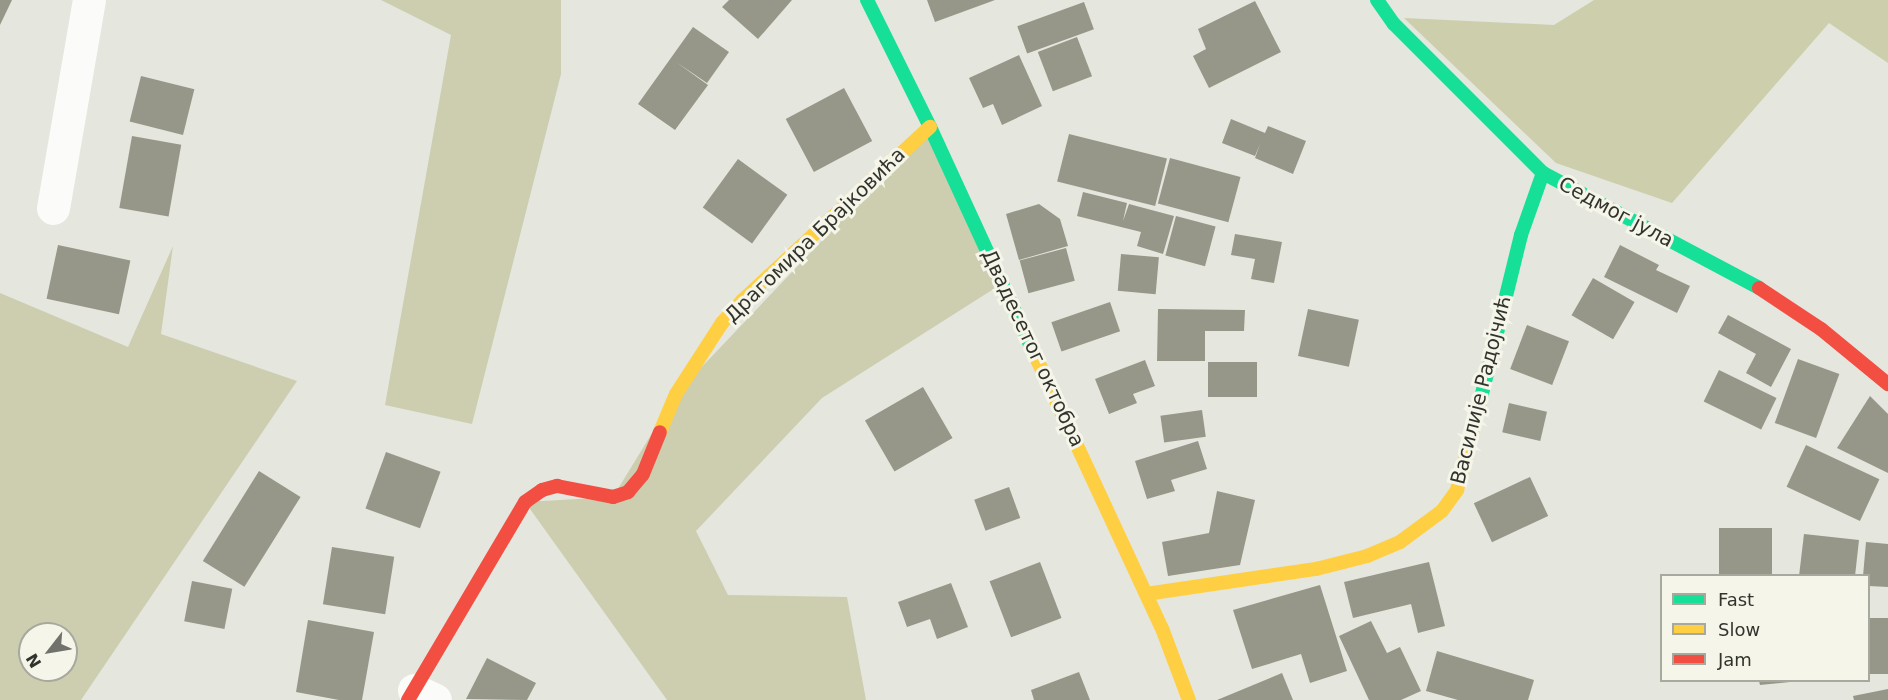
<!DOCTYPE html>
<html>
<head>
<meta charset="utf-8">
<style>
  body { margin:0 }
  #map { position:relative; width:1888px; height:700px; overflow:hidden; background:#e5e6de; font-family:"DejaVu Sans",sans-serif }
  div>[style] { position:absolute }
  .green>* { inset:0; background:#cdceb0 }
  .forest>* { inset:0; background:#cdceac }
  .building>* { inset:0; background:#969789; transform-origin:0 0 }
  .street>* { height:33px; margin:-16.5px; padding:0 16.5px; transform-origin:16.5px; border-radius:16.5px; background:#fbfbfa }
  .fast>* { height:14px; margin:-7px; padding:0 7px; transform-origin:7px; border-radius:7px; background:#16e098 }
  .slow>* { height:14px; margin:-7px; padding:0 7px; transform-origin:7px; border-radius:7px; background:#ffcf43 }
  .jam>* { height:14px; margin:-7px; padding:0 7px; transform-origin:7px; border-radius:7px; background:#f24e42 }
  span { translate:-50% -50%; white-space:nowrap; text-align:center; line-height:1.15; -webkit-text-stroke:6px #f5f6e9; paint-order:stroke }
  .street-label { font-size:20px; color:#33332e }
  .legend { position:absolute; left:1660px; top:574px; width:210px; height:108px; box-sizing:border-box; background:#f5f6e9; border:2px solid #a7a89e; margin:0; padding:8px 10px; list-style:none; font-size:18px; color:#33332e }
  .legend li { display:flex; align-items:center; gap:12px; height:30px }
  .legend b { width:30px; border:2px solid #a7a89e }
  .north { position:absolute; left:18px; top:622px; width:60px; height:60px; box-sizing:border-box; background:#f5f6e9; border:2px solid #a7a89e; border-radius:50%; rotate:239deg; font-size:16px; font-weight:700; line-height:24px; text-align:center; color:#33332e }
  .north::after { content:''; display:block; margin:auto; width:21px; height:27px; background:#71726c; clip-path:polygon(50% 0,100% 100%,50% 72%,0 100%) }
</style>
</head>
<body>
<div id="map">
  <div class="green">
    <div style="clip-path:polygon(381px 0,561px 0,561px 74px,472px 424px,385px 405px,451px 35px)"></div>
    <div style="clip-path:polygon(930px 127px,1003px 283px,822px 398px,696px 531px,728px 595px,847px 597px,866px 700px,667px 700px,525px 502px,613px 497px,676px 394px)"></div>
    <div style="clip-path:polygon(evenodd,173px 246px,161px 334px,297px 381px,81px 700px,0 700px,0 293px,128px 347px,173px 246px,30px 634px,66px 634px,66px 670px,30px 670px,30px 634px)"></div>
  </div>
  <div class="forest">
    <div style="clip-path:polygon(1594px 0,1888px 0,1888px 63px,1829px 23px,1672px 203px,1556px 163px,1404px 18px,1554px 25px)"></div>
  </div>
  <div class="building">
    <div style="clip-path:polygon(0 0,12px 0,0 25px)"></div>
    <div style="clip-path:polygon(729px 0,792px 0,758px 39px,722px 7px)"></div>
    <div style="clip-path:polygon(927px 0,995px 0,935px 22px)"></div>
    <div style="clip-path:polygon(1255px 1px,1281px 52px,1209px 88px,1193px 56px,1206px 49px,1198px 29px)"></div>
    <div style="left:1084px;top:2px;width:29px;height:71px;rotate:70deg"></div>
    <div style="clip-path:polygon(693px 27px,729px 52px,707px 83px,676px 62px,708px 85px,675px 130px,638px 104px)"></div>
    <div style="left:1077px;top:37px;width:42px;height:42px;rotate:69deg"></div>
    <div style="clip-path:polygon(1019px 55px,1042px 106px,1002px 125px,993px 104px,983px 108px,969px 78px)"></div>
    <div style="left:141px;top:76px;width:55px;height:47px;rotate:14deg"></div>
    <div style="left:844px;top:88px;width:60px;height:66px;rotate:62deg"></div>
    <div style="clip-path:polygon(1231px 119px,1265px 133px,1268px 126px,1306px 141px,1293px 174px,1255px 158px,1260px 144px,1255px 156px,1222px 143px)"></div>
    <div style="left:1069px;top:134px;width:101px;height:49px;rotate:14deg"></div>
    <div style="left:132px;top:136px;width:50px;height:73px;rotate:10deg"></div>
    <div style="left:1170px;top:158px;width:73px;height:47px;rotate:15deg"></div>
    <div style="left:738px;top:159px;width:61px;height:60px;rotate:36deg"></div>
    <div style="clip-path:polygon(1083px 192px,1127px 203px,1123px 221px,1129px 204px,1174px 216px,1163px 254px,1137px 246px,1141px 232px,1077px 216px)"></div>
    <div style="clip-path:polygon(1039px 204px,1060px 219px,1068px 246px,1019px 260px,1006px 214px)"></div>
    <div style="left:1176px;top:216px;width:41px;height:41px;rotate:15deg"></div>
    <div style="clip-path:polygon(1235px 234px,1282px 242px,1274px 283px,1251px 279px,1255px 259px,1231px 255px)"></div>
    <div style="left:58px;top:245px;width:74px;height:55px;rotate:12deg"></div>
    <div style="clip-path:polygon(1620px 245px,1659px 265px,1656px 270px,1690px 286px,1677px 313px,1604px 277px)"></div>
    <div style="left:1066px;top:248px;width:34px;height:48px;rotate:75deg"></div>
    <div style="left:1121px;top:254px;width:38px;height:37px;rotate:5deg"></div>
    <div style="left:1593px;top:278px;width:48px;height:43px;rotate:30deg"></div>
    <div style="left:1110px;top:302px;width:31px;height:62px;rotate:71deg"></div>
    <div style="clip-path:polygon(1158px 309px,1245px 310px,1244px 331px,1205px 331px,1205px 361px,1157px 361px)"></div>
    <div style="left:1308px;top:309px;width:52px;height:48px;rotate:12deg"></div>
    <div style="clip-path:polygon(1728px 315px,1791px 349px,1771px 387px,1746px 373px,1756px 354px,1718px 333px)"></div>
    <div style="left:1527px;top:325px;width:45px;height:47px;rotate:21deg"></div>
    <div style="left:1798px;top:359px;width:44px;height:68px;rotate:20deg"></div>
    <div style="clip-path:polygon(1145px 360px,1155px 386px,1133px 394px,1137px 403px,1109px 414px,1095px 379px)"></div>
    <div style="left:1208px;top:362px;width:49px;height:35px"></div>
    <div style="left:1719px;top:370px;width:64px;height:35px;rotate:26deg"></div>
    <div style="left:923px;top:387px;width:59px;height:67px;rotate:60deg"></div>
    <div style="clip-path:polygon(1870px 396px,1888px 414px,1888px 473px,1837px 448px)"></div>
    <div style="left:1509px;top:403px;width:39px;height:30px;rotate:13deg"></div>
    <div style="left:1202px;top:410px;width:27px;height:42px;rotate:82deg"></div>
    <div style="clip-path:polygon(1198px 441px,1207px 469px,1171px 480px,1175px 491px,1147px 499px,1135px 461px)"></div>
    <div style="left:1806px;top:445px;width:81px;height:46px;rotate:25deg"></div>
    <div style="left:386px;top:452px;width:58px;height:60px;rotate:20deg"></div>
    <div style="left:259px;top:471px;width:49px;height:106px;rotate:32deg"></div>
    <div style="left:1530px;top:477px;width:43px;height:62px;rotate:65deg"></div>
    <div style="left:1009px;top:487px;width:33px;height:37px;rotate:70deg"></div>
    <div style="clip-path:polygon(1217px 491px,1255px 500px,1240px 565px,1168px 576px,1162px 542px,1209px 533px)"></div>
    <div style="left:1719px;top:528px;width:53px;height:48px"></div>
    <div style="clip-path:polygon(1804px 534px,1859px 540px,1855px 576px,1799px 576px)"></div>
    <div style="clip-path:polygon(1866px 542px,1888px 544px,1888px 587px,1869px 586px,1869px 576px,1863px 576px)"></div>
    <div style="left:332px;top:547px;width:63px;height:58px;rotate:9deg"></div>
    <div style="left:1040px;top:562px;width:60px;height:54px;rotate:69deg"></div>
    <div style="clip-path:polygon(1429px 562px,1445px 626px,1418px 633px,1411px 604px,1353px 618px,1344px 582px)"></div>
    <div style="left:192px;top:581px;width:41px;height:41px;rotate:11deg"></div>
    <div style="clip-path:polygon(951px 583px,968px 627px,937px 639px,930px 619px,907px 627px,898px 602px)"></div>
    <div style="clip-path:polygon(1320px 585px,1347px 671px,1310px 683px,1301px 654px,1252px 669px,1233px 610px)"></div>
    <div style="left:1888px;top:618px;width:56px;height:19px;rotate:90deg"></div>
    <div style="clip-path:polygon(308px 620px,374px 632px,362px 700px,339px 700px,296px 692px)"></div>
    <div style="clip-path:polygon(1371px 621px,1387px 653px,1400px 647px,1421px 691px,1401px 700px,1369px 700px,1339px 636px)"></div>
    <div style="clip-path:polygon(1437px 651px,1534px 680px,1528px 700px,1458px 700px,1426px 691px)"></div>
    <div style="clip-path:polygon(487px 658px,536px 683px,527px 700px,466px 699px)"></div>
    <div style="clip-path:polygon(1079px 672px,1090px 700px,1034px 700px,1031px 690px)"></div>
    <div style="clip-path:polygon(1282px 673px,1293px 700px,1217px 700px)"></div>
    <div style="clip-path:polygon(1759px 681px,1790px 681px,1790px 682px,1760px 685px)"></div>
    <div style="clip-path:polygon(1888px 689px,1888px 700px,1854px 700px,1853px 696px)"></div>
  </div>
  <div class="street">
    <div style="left:53px;top:208px;width:211px;rotate:-80.2deg"></div>
    <div style="left:414px;top:690px;width:23px;rotate:25deg"></div>
  </div>
  <div class="fast">
    <div style="left:867px;top:0;width:142px;rotate:63.6deg"></div>
    <div style="left:930px;top:127px;width:249px;rotate:65.3deg"></div>
    <div style="left:1377px;top:0;width:29px;rotate:55deg"></div>
    <div style="left:1394px;top:24px;width:211px;rotate:45deg"></div>
    <div style="left:1543px;top:173px;width:245px;rotate:28deg"></div>
    <div style="left:1480px;top:402px;width:172px;rotate:-76.2deg"></div>
    <div style="left:1521px;top:235px;width:66px;rotate:-70.5deg"></div>
  </div>
  <div class="slow">
    <div style="left:1034px;top:353px;width:306px;rotate:65.1deg"></div>
    <div style="left:1163px;top:631px;width:74px;rotate:69.4deg"></div>
    <div style="left:660px;top:432px;width:41px;rotate:-67.2deg"></div>
    <div style="left:676px;top:394px;width:85px;rotate:-57.1deg"></div>
    <div style="left:722px;top:323px;width:31px;rotate:-48deg"></div>
    <div style="left:743px;top:300px;width:255px;rotate:-42.8deg"></div>
    <div style="left:1146px;top:594px;width:172px;rotate:-8.4deg"></div>
    <div style="left:1316px;top:569px;width:53px;rotate:-14.3deg"></div>
    <div style="left:1367px;top:556px;width:36px;rotate:-23deg"></div>
    <div style="left:1400px;top:542px;width:52px;rotate:-36.4deg"></div>
    <div style="left:1442px;top:511px;width:26px;rotate:-54deg"></div>
    <div style="left:1457px;top:490px;width:91px;rotate:-75.4deg"></div>
  </div>
  <div class="jam">
    <div style="left:1759px;top:288px;width:74px;rotate:33.5deg"></div>
    <div style="left:1821px;top:329px;width:87px;rotate:39.4deg"></div>
    <div style="left:408px;top:700px;width:230px;rotate:-59.4deg"></div>
    <div style="left:525px;top:502px;width:21px;rotate:-35deg"></div>
    <div style="left:542px;top:490px;width:16px;rotate:-15deg"></div>
    <div style="left:557px;top:486px;width:57px;rotate:11.1deg"></div>
    <div style="left:613px;top:497px;width:16px;rotate:-18deg"></div>
    <div style="left:628px;top:492px;width:23px;rotate:-50deg"></div>
    <div style="left:643px;top:474px;width:45px;rotate:-68deg"></div>
  </div>
  <div class="street-label">
    <span style="left:1616px;top:212px;rotate:28deg">Седмог јула</span>
    <span style="left:815px;top:235px;rotate:-44deg">Драгомира Брајковића</span>
    <span style="left:1033px;top:348px;rotate:65deg">Двадесетог октобра</span>
    <span style="left:1481px;top:390px;rotate:-76deg">Василије Радојчић</span>
  </div>
  <ul class="legend">
  <li><b style="height:8px;background:#16e098"></b>Fast</li>
  <li><b style="height:8px;background:#ffcf43"></b>Slow</li>
  <li><b style="height:8px;background:#f24e42"></b>Jam</li>
  </ul>
  <div class="north">N</div>
</div>
</body>
</html>
